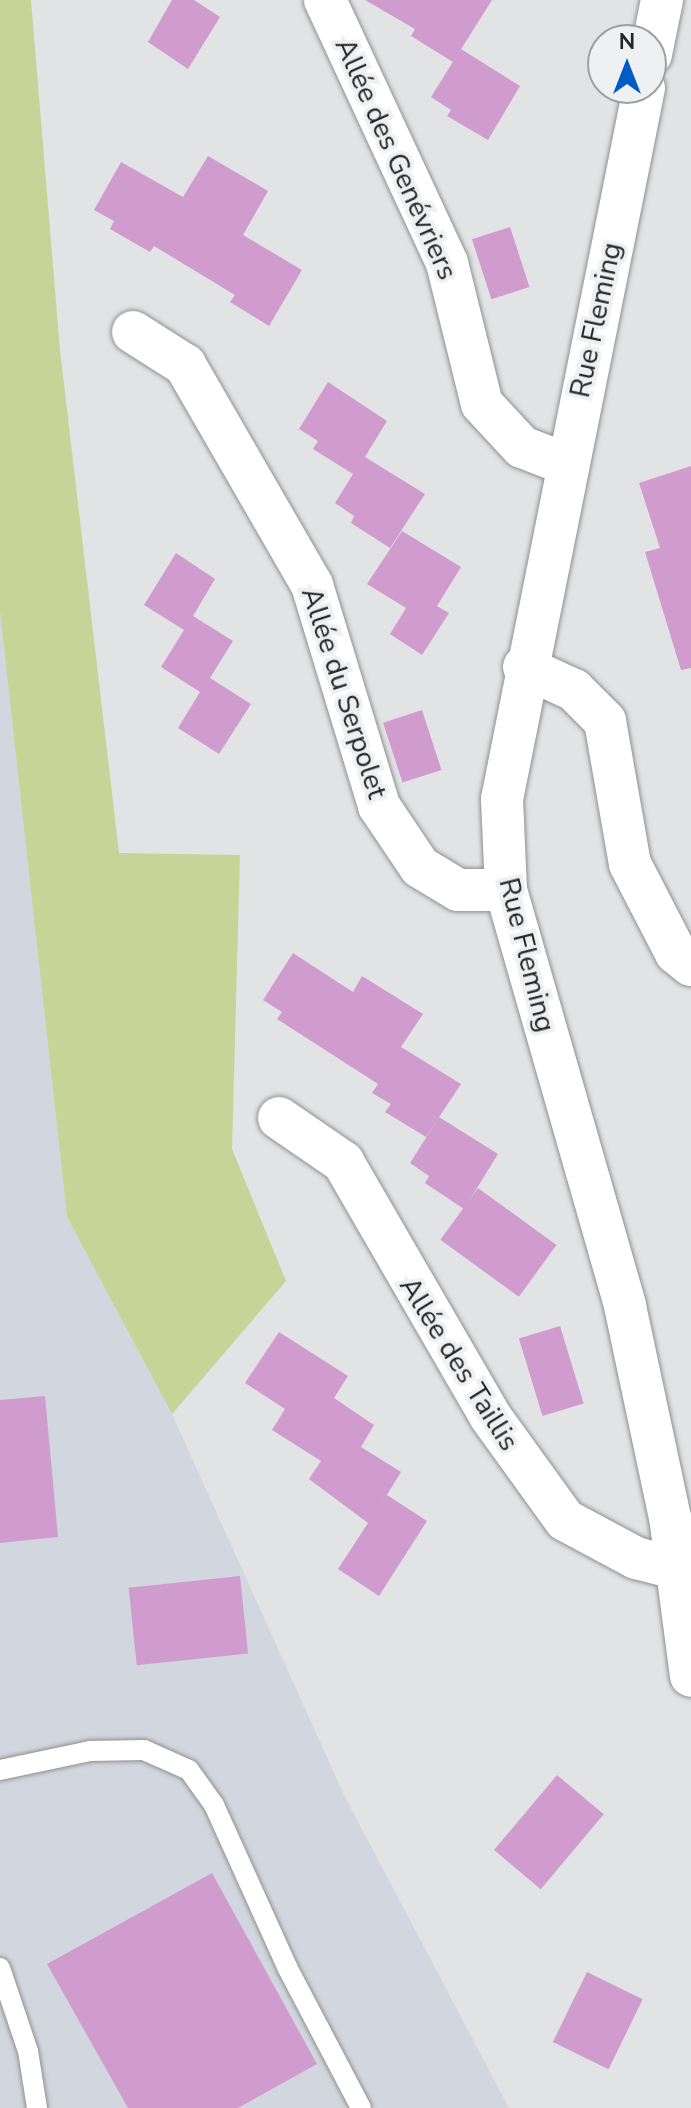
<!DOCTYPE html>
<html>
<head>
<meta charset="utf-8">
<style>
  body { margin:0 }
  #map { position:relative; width:691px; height:2108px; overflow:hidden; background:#e2e3e4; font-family:"Nunito Sans",sans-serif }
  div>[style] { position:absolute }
  .built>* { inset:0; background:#d2d7df }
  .green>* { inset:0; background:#c6d497 }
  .building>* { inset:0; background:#d09cce; transform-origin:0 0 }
  .roads { filter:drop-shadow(0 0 2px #8f9092) drop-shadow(0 0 2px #8f9092) }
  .service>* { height:20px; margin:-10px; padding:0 10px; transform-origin:10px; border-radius:10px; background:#fff }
  .minor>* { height:42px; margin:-21px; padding:0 21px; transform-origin:21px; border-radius:21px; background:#fff }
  span { translate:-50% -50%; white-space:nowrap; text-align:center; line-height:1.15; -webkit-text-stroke:8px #eff0f1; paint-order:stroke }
  .street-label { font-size:28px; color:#252526 }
  .north { position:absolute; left:587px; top:24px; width:80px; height:80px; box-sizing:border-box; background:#eff0f1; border:2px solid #9e9fa0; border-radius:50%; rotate:0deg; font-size:22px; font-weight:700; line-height:32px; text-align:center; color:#252526 }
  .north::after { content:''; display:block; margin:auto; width:28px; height:36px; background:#005bc4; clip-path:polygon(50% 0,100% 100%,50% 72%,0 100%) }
</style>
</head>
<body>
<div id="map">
  <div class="built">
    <div style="clip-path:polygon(0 612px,67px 1217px,172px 1414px,345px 1797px,509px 2108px,0 2108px)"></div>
  </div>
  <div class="green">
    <div style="clip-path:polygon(0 0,31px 0,60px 350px,119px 853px,240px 855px,232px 1149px,286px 1281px,172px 1414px,67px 1217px,0 612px)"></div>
  </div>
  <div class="building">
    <div style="clip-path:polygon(172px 0,194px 0,220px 17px,188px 69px,148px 42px)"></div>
    <div style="clip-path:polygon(365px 0,492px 0,453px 62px,411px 36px,415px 29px)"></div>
    <div style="clip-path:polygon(461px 49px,520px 86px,488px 140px,447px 116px,451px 110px,431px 97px)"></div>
    <div style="clip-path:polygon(208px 156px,268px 191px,243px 235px,302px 270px,269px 326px,230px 302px,235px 295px,154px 246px,150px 252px,110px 229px,114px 221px,94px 210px,121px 162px,183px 197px)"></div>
    <div style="left:510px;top:227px;width:63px;height:40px;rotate:72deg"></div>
    <div style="clip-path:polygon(328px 382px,387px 421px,365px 457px,425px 494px,390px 548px,351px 523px,354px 516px,335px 503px,353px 474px,313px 449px,318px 441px,299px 429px)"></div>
    <div style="clip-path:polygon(691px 466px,691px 668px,681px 670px,645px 552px,660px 548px,639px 483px)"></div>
    <div style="clip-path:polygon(402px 531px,461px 567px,437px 606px,449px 613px,422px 655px,390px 634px,406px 608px,367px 584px)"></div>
    <div style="clip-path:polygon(176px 553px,215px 579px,193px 616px,233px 641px,210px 678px,251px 704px,219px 754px,178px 728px,200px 692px,161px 667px,184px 630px,144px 605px)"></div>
    <div style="left:422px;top:710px;width:63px;height:41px;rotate:72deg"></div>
    <div style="clip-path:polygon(293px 953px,353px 992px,362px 976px,423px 1014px,401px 1047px,461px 1084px,426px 1137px,385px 1112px,391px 1104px,372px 1093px,378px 1084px,277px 1019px,282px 1012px,263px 1000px)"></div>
    <div style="clip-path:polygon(439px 1117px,498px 1154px,464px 1209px,425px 1183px,429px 1176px,410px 1163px)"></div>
    <div style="left:478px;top:1188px;width:97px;height:64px;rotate:36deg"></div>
    <div style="left:560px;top:1326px;width:81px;height:43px;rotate:73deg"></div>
    <div style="clip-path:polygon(279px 1332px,348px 1376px,334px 1398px,374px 1425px,361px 1447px,401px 1472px,377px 1511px,387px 1495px,427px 1521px,379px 1596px,338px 1569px,368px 1523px,309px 1479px,321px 1461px,272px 1430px,285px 1409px,245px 1383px)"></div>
    <div style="clip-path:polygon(45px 1396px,58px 1537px,0 1543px,0 1400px)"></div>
    <div style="left:240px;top:1576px;width:78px;height:112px;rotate:84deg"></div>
    <div style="left:557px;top:1775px;width:61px;height:98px;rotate:40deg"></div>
    <div style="clip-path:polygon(212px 1873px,317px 2064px,238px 2108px,128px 2108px,47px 1964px)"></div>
    <div style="left:587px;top:1972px;width:62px;height:78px;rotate:26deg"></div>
  </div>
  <div class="roads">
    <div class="service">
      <div style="left:0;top:1770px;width:92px;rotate:-11.9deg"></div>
      <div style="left:90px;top:1751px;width:54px;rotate:-1.1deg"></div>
      <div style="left:144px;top:1750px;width:49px;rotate:24deg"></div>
      <div style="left:189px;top:1770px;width:43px;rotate:54.5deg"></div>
      <div style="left:214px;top:1805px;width:178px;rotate:65.7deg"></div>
      <div style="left:287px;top:1967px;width:159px;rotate:62.3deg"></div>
      <div style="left:0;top:1968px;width:88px;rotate:71.4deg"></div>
      <div style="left:28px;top:2051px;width:58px;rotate:81deg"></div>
    </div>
    <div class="minor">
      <div style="left:325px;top:0;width:290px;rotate:65.1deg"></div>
      <div style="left:447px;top:263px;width:145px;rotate:76.1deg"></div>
      <div style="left:482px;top:404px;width:59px;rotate:47.1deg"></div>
      <div style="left:522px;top:447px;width:47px;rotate:21.1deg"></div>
      <div style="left:651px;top:54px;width:55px;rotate:-78.5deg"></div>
      <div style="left:644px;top:88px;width:725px;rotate:101.29deg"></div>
      <div style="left:502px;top:799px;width:91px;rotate:87.5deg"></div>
      <div style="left:506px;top:890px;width:433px;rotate:74deg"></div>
      <div style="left:625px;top:1306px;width:216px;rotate:78deg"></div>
      <div style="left:670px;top:1517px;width:160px;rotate:82.5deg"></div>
      <div style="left:133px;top:332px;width:62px;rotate:32.4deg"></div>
      <div style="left:185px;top:365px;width:254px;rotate:60deg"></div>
      <div style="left:312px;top:585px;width:231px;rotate:73.1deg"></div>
      <div style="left:379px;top:806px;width:73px;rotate:56.1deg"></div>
      <div style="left:420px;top:867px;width:44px;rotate:31.2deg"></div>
      <div style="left:458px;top:890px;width:48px"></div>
      <div style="left:524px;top:667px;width:55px;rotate:24.7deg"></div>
      <div style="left:574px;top:690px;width:44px;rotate:45deg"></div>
      <div style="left:605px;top:721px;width:145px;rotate:80.1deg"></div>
      <div style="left:630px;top:864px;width:100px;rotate:62.7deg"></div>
      <div style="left:676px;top:953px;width:19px;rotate:39deg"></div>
      <div style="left:279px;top:1118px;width:78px;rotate:34.5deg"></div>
      <div style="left:343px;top:1162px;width:293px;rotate:59.9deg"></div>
      <div style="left:490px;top:1416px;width:128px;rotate:54.2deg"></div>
      <div style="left:565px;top:1520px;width:81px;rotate:28.2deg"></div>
      <div style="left:636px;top:1558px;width:57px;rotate:14.3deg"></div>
    </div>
  </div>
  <div class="street-label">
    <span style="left:396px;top:159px;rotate:66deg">Allée des Genévriers</span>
    <span style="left:596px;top:320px;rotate:-78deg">Rue Fleming</span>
    <span style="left:344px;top:693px;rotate:72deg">Allée du Serpolet</span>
    <span style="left:527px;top:955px;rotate:76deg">Rue Fleming</span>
    <span style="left:459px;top:1364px;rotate:58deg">Allée des Taillis</span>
  </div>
  <div class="north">N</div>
</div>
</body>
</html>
